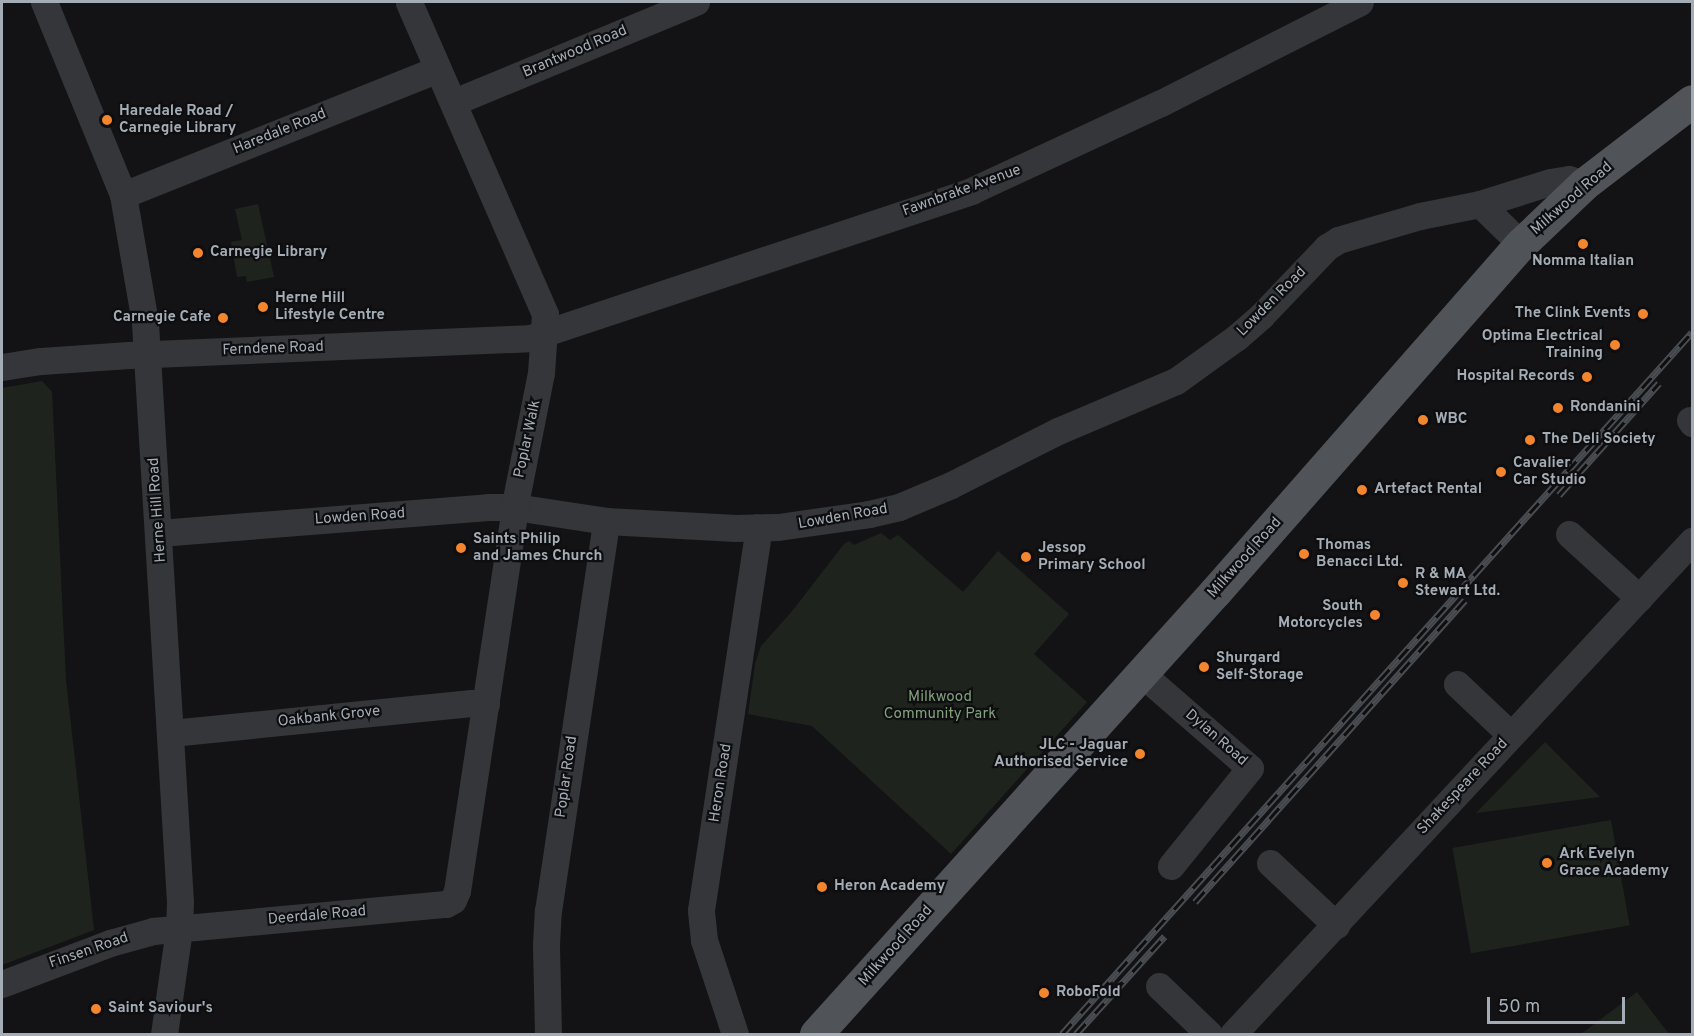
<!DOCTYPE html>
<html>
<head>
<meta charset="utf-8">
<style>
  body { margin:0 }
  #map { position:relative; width:1694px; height:1036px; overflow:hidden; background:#131315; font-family:Overpass,sans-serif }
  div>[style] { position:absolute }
  .green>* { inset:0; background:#1e241d; transform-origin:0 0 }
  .minor>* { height:27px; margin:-13.5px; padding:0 13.5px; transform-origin:13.5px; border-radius:13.5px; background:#34363a }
  .major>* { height:33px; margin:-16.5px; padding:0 16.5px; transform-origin:16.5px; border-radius:16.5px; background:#505459 }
  .rail>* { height:7px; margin-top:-3.5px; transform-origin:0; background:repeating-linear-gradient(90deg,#0e0e10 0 14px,#494c51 0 28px); box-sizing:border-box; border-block:2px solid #494c51 }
  .dots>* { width:16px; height:16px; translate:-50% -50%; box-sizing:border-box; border:3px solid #0e0e10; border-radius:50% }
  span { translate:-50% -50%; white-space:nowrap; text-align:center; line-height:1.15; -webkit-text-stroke:4.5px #0e0e10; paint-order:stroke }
  .street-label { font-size:15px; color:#a4adb5 }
  .poi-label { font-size:15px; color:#a4adb5; font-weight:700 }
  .left { translate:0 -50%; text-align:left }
  .right { translate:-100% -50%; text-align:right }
  .park-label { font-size:15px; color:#81a07b }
  .frame { position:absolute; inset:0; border:3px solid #a4adb5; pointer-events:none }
  .scale { position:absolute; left:1487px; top:997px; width:138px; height:27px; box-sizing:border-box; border:3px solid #a4adb5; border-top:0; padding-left:8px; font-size:18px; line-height:21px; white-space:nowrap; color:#a4adb5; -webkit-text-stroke:4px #0e0e10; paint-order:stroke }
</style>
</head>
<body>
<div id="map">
  <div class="green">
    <div style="clip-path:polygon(258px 204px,274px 277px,247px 282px,246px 276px,237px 277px,231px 242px,242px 240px,235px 209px)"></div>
    <div style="clip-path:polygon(42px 381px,52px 392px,66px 680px,94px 930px,2px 965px,2px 388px)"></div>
    <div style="clip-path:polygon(881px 533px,890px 540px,898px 535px,963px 592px,998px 551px,1069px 614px,1034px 654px,1087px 702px,951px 854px,812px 726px,748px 714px,755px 664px,761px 646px,793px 610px,844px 544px,849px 541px,854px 545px)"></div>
    <div style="clip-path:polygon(1545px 742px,1600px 797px,1476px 813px)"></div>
    <div style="left:1611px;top:820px;width:107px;height:161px;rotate:80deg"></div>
    <div style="clip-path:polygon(1637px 992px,1669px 1034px,1581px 1034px)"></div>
  </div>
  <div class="minor">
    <div style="left:44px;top:2px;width:209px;rotate:67.7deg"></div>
    <div style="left:123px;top:195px;width:130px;rotate:80.2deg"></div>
    <div style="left:145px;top:323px;width:580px;rotate:86.54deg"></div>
    <div style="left:180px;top:902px;width:27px;rotate:92deg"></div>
    <div style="left:179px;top:929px;width:106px;rotate:98.1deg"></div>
    <div style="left:454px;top:102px;width:262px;rotate:-22.5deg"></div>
    <div style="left:123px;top:195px;width:339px;rotate:-21.8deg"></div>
    <div style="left:1480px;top:204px;width:57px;rotate:44.3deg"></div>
    <div style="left:2px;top:367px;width:39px;rotate:-9deg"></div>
    <div style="left:41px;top:361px;width:88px;rotate:-3.9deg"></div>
    <div style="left:129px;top:355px;width:401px;rotate:-2.4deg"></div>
    <div style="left:530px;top:338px;width:465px;rotate:-18.4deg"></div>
    <div style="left:971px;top:191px;width:209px;rotate:-24.9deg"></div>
    <div style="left:1161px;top:103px;width:223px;rotate:-26.9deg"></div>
    <div style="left:1690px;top:420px;width:4px;rotate:56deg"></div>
    <div style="left:159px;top:533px;width:330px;rotate:-4.5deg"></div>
    <div style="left:488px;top:507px;width:27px"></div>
    <div style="left:515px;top:507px;width:92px;rotate:8.7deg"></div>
    <div style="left:606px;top:521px;width:130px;rotate:3.1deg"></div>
    <div style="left:736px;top:528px;width:42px;rotate:-1.4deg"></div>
    <div style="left:778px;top:527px;width:92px;rotate:-8.1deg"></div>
    <div style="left:869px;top:514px;width:31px;rotate:-13deg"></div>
    <div style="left:899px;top:507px;width:56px;rotate:-22.9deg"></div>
    <div style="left:951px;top:485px;width:120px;rotate:-26.8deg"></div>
    <div style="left:1058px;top:431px;width:128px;rotate:-23deg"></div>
    <div style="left:1176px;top:381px;width:75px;rotate:-35.8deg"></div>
    <div style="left:1237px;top:337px;width:32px;rotate:-41deg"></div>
    <div style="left:1261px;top:316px;width:95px;rotate:-46.3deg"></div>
    <div style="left:1327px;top:247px;width:13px;rotate:-32deg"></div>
    <div style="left:1338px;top:240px;width:85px;rotate:-16.3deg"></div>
    <div style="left:1420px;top:216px;width:61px;rotate:-11.3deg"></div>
    <div style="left:1480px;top:204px;width:73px;rotate:-17.4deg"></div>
    <div style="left:1550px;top:182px;width:19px;rotate:-9deg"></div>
    <div style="left:1569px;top:179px;width:16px;rotate:18deg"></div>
    <div style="left:1569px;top:534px;width:95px;rotate:42.4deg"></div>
    <div style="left:1142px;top:674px;width:143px;rotate:41deg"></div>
    <div style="left:1250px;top:768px;width:126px;rotate:128.9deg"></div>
    <div style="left:1457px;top:684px;width:74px;rotate:43.4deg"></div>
    <div style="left:171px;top:733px;width:302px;rotate:-5.7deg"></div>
    <div style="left:472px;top:703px;width:14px;rotate:4deg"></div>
    <div style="left:1270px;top:863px;width:91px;rotate:43.2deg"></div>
    <div style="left:2px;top:984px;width:116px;rotate:-20.8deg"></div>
    <div style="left:110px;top:943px;width:45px;rotate:-15.6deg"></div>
    <div style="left:153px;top:931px;width:294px;rotate:-5.3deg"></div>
    <div style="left:446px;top:904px;width:8px;rotate:-30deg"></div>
    <div style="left:453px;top:900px;width:10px;rotate:-66deg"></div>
    <div style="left:457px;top:891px;width:396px;rotate:-81.4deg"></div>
    <div style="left:516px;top:499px;width:128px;rotate:-78.8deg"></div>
    <div style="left:541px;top:373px;width:59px;rotate:-86.1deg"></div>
    <div style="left:545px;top:314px;width:340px;rotate:-113.6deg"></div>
    <div style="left:1159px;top:986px;width:69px;rotate:43.8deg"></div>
    <div style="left:548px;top:1034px;width:89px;rotate:-91.3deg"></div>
    <div style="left:546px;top:945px;width:34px;rotate:-87deg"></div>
    <div style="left:548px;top:911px;width:394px;rotate:-81.5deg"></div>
    <div style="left:735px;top:1034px;width:99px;rotate:-108.3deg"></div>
    <div style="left:704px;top:940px;width:30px;rotate:-96deg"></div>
    <div style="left:701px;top:910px;width:379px;rotate:-81.4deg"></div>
    <div style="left:758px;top:535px;width:8px;rotate:-104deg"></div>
    <div style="left:1233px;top:1034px;width:674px;rotate:-47.05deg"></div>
  </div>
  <div class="major">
    <div style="left:816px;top:1034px;width:595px;rotate:-47.93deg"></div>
    <div style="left:1215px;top:592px;width:463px;rotate:-48.7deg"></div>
    <div style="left:1521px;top:244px;width:87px;rotate:-43.6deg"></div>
    <div style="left:1584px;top:184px;width:136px;rotate:-37.5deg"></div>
  </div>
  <div class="rail">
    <div style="left:1559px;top:495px;width:150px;rotate:-48.2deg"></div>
    <div style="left:1195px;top:902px;width:405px;rotate:-48.2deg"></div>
    <div style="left:1062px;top:1034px;width:943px;rotate:-48.09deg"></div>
    <div style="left:1076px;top:1034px;width:132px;rotate:-47.8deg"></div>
  </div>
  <div class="dots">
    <div style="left:107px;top:120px;background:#f2852e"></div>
    <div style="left:1583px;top:244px;background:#f2852e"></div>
    <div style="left:198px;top:253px;background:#f2852e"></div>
    <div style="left:263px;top:307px;background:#f2852e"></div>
    <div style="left:1643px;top:314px;background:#f2852e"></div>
    <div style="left:223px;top:318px;background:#f2852e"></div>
    <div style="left:1615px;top:345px;background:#f2852e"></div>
    <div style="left:1587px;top:377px;background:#f2852e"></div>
    <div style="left:1558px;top:408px;background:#f2852e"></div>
    <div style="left:1423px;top:420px;background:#f2852e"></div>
    <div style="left:1530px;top:440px;background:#f2852e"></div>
    <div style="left:1501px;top:472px;background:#f2852e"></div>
    <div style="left:1362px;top:490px;background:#f2852e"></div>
    <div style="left:461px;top:548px;background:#f2852e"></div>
    <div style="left:1304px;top:554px;background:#f2852e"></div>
    <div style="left:1026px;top:557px;background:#f2852e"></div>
    <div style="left:1403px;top:583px;background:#f2852e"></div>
    <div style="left:1375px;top:615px;background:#f2852e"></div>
    <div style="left:1204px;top:667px;background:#f2852e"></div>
    <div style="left:1140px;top:754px;background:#f2852e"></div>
    <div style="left:1547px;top:863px;background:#f2852e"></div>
    <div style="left:822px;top:887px;background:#f2852e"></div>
    <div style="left:1044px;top:993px;background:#f2852e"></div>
    <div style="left:96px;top:1009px;background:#f2852e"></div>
  </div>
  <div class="street-label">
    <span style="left:575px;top:52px;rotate:-23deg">Brantwood Road</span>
    <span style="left:280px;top:132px;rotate:-22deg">Haredale Road</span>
    <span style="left:962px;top:191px;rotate:-20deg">Fawnbrake Avenue</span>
    <span style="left:1572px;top:199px;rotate:-41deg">Milkwood Road</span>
    <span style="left:1272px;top:302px;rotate:-45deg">Lowden Road</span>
    <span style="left:273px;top:349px;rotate:-2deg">Ferndene Road</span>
    <span style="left:528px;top:439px;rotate:-78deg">Poplar Walk</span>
    <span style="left:158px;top:510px;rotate:-94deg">Herne Hill Road</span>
    <span style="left:360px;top:517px;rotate:-4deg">Lowden Road</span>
    <span style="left:843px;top:517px;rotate:-10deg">Lowden Road</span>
    <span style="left:1245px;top:558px;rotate:-48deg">Milkwood Road</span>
    <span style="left:329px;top:717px;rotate:-6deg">Oakbank Grove</span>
    <span style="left:1216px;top:738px;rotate:41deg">Dylan Road</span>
    <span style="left:567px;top:777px;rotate:-82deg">Poplar Road</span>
    <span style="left:721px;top:783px;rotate:-81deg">Heron Road</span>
    <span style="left:1463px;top:787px;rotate:-47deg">Shakespeare Road</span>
    <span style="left:317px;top:916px;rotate:-5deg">Deerdale Road</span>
    <span style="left:896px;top:946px;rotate:-48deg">Milkwood Road</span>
    <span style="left:89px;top:951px;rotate:-19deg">Finsen Road</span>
  </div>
  <div class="poi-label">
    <span class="left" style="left:119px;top:120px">Haredale Road /<br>Carnegie Library</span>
    <span class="left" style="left:210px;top:253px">Carnegie Library</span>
    <span style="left:1583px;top:262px">Nomma Italian</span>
    <span class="left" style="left:275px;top:307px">Herne Hill<br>Lifestyle Centre</span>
    <span class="right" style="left:1631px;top:314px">The Clink Events</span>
    <span class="right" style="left:211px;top:318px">Carnegie Cafe</span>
    <span class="right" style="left:1603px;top:345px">Optima Electrical<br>Training</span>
    <span class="right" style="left:1575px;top:377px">Hospital Records</span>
    <span class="left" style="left:1570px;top:408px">Rondanini</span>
    <span class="left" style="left:1435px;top:420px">WBC</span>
    <span class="left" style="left:1542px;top:440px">The Deli Society</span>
    <span class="left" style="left:1513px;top:472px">Cavalier<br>Car Studio</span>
    <span class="left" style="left:1374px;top:490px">Artefact Rental</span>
    <span class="left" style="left:473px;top:548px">Saints Philip<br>and James Church</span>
    <span class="left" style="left:1316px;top:554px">Thomas<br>Benacci Ltd.</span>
    <span class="left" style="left:1038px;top:557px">Jessop<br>Primary School</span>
    <span class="left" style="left:1415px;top:583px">R &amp; MA<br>Stewart Ltd.</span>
    <span class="right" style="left:1363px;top:615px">South<br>Motorcycles</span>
    <span class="left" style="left:1216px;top:667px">Shurgard<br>Self-Storage</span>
    <span class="right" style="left:1128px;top:754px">JLC - Jaguar<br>Authorised Service</span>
    <span class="left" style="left:1559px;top:863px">Ark Evelyn<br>Grace Academy</span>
    <span class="left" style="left:834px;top:887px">Heron Academy</span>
    <span class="left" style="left:1056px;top:993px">RoboFold</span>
    <span class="left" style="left:108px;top:1009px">Saint Saviour's</span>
  </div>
  <div class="park-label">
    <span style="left:940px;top:706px">Milkwood<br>Community Park</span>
  </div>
  <div class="frame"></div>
  <div class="scale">50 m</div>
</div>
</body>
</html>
